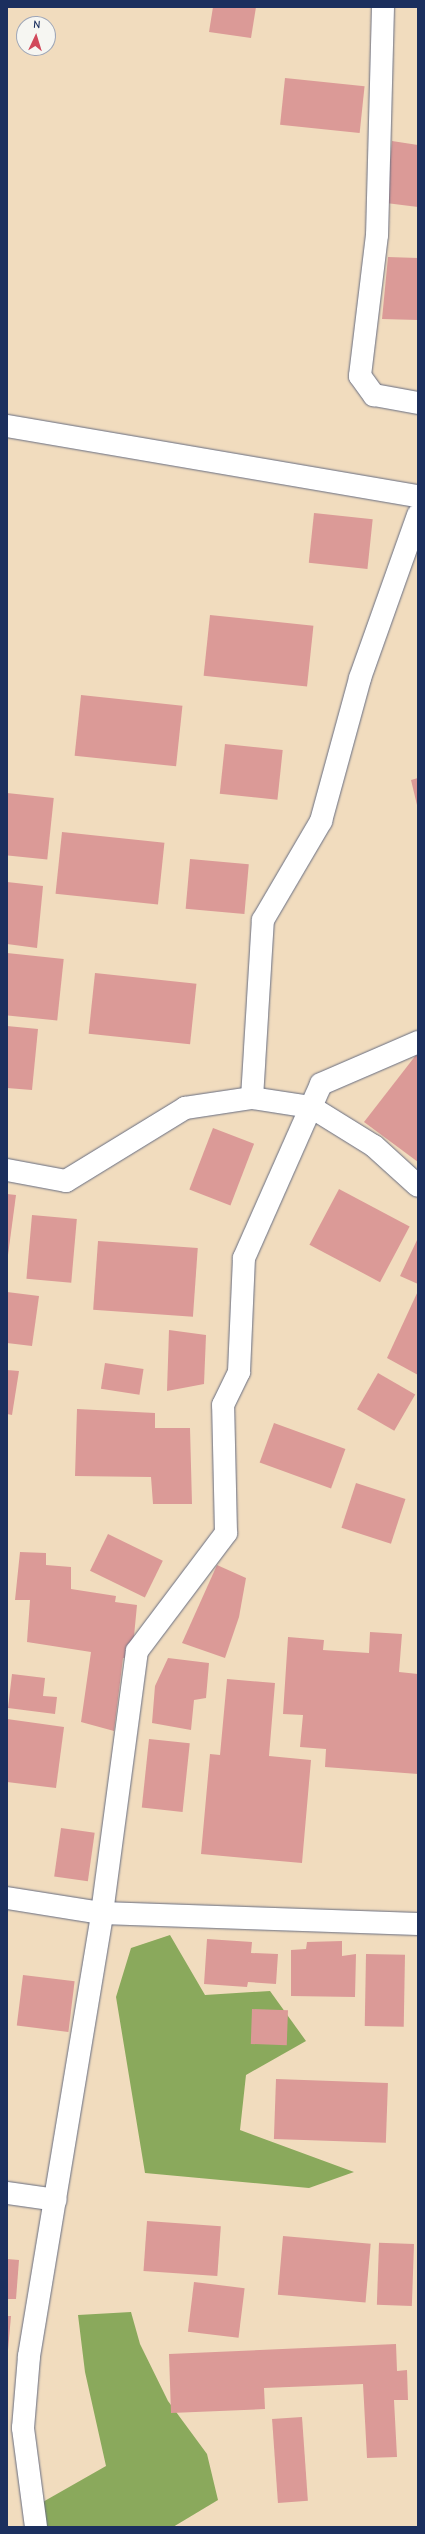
<!DOCTYPE html>
<html>
<head>
<meta charset="utf-8">
<style>
  body { margin:0 }
  #map { position:relative; width:425px; height:2534px; overflow:hidden; background:#f1dcbe; font-family:"Comic Neue",sans-serif }
  div>[style] { position:absolute }
  .forest>* { inset:0; background:#8aa95c }
  .building>* { inset:0; background:#db9a97; transform-origin:0 0 }
  .roads { filter:drop-shadow(0 0 1px #666c80) drop-shadow(0 0 1px #666c80) }
  .street>* { height:22px; margin:-11px; padding:0 11px; transform-origin:11px; border-radius:11px; background:#fff }
  span { translate:-50% -50%; white-space:nowrap; text-align:center; line-height:1.15; -webkit-text-stroke:3.5px #f6f6f2; paint-order:stroke }
  .frame { position:absolute; inset:0; border:8px solid #1b2f5e; pointer-events:none }
  .north { position:absolute; left:16px; top:16px; width:40px; height:40px; box-sizing:border-box; background:#f6f6f2; border:1px solid #9ea6b7; border-radius:50%; rotate:4deg; font-size:11px; font-weight:700; line-height:16px; text-align:center; color:#1b2f5e }
  .north::after { content:''; display:block; margin:auto; width:14px; height:18px; background:#d1495b; clip-path:polygon(50% 0,100% 100%,50% 72%,0 100%) }
</style>
</head>
<body>
<div id="map">
  <div class="forest">
    <div style="clip-path:polygon(170px 1935px,205px 1995px,270px 1991px,306px 2041px,246px 2075px,240px 2130px,354px 2172px,309px 2188px,145px 2173px,116px 1997px,131px 1948px)"></div>
    <div style="clip-path:polygon(131px 2312px,140px 2344px,168px 2401px,207px 2454px,218px 2500px,173px 2527px,36px 2527px,34px 2507px,106px 2466px,85px 2372px,78px 2315px)"></div>
  </div>
  <div class="building">
    <div style="clip-path:polygon(213px 7px,256px 7px,251px 38px,209px 32px)"></div>
    <div style="left:285px;top:78px;width:80px;height:47px;rotate:6deg"></div>
    <div style="clip-path:polygon(392px 141px,418px 145px,418px 207px,386px 203px)"></div>
    <div style="clip-path:polygon(388px 257px,418px 258px,418px 320px,382px 319px)"></div>
    <div style="left:314px;top:513px;width:59px;height:50px;rotate:6deg"></div>
    <div style="left:210px;top:615px;width:104px;height:61px;rotate:6deg"></div>
    <div style="left:81px;top:695px;width:102px;height:61px;rotate:6deg"></div>
    <div style="left:225px;top:744px;width:58px;height:50px;rotate:6deg"></div>
    <div style="clip-path:polygon(418px 778px,418px 805px,417px 805px,411px 780px)"></div>
    <div style="left:7px;top:793px;width:47px;height:62px;rotate:6deg"></div>
    <div style="left:62px;top:832px;width:103px;height:62px;rotate:6deg"></div>
    <div style="left:190px;top:859px;width:59px;height:50px;rotate:5deg"></div>
    <div style="clip-path:polygon(7px 882px,43px 886px,37px 948px,7px 944px)"></div>
    <div style="left:7px;top:953px;width:57px;height:62px;rotate:6deg"></div>
    <div style="left:95px;top:973px;width:102px;height:61px;rotate:6deg"></div>
    <div style="clip-path:polygon(7px 1026px,38px 1029px,32px 1090px,7px 1088px)"></div>
    <div style="clip-path:polygon(416px 1055px,418px 1056px,418px 1162px,364px 1122px)"></div>
    <div style="left:213px;top:1128px;width:44px;height:66px;rotate:21deg"></div>
    <div style="left:339px;top:1189px;width:80px;height:63px;rotate:28deg"></div>
    <div style="clip-path:polygon(7px 1194px,16px 1195px,8px 1255px,7px 1255px)"></div>
    <div style="left:32px;top:1215px;width:45px;height:64px;rotate:5deg"></div>
    <div style="clip-path:polygon(418px 1238px,418px 1284px,400px 1276px)"></div>
    <div style="left:98px;top:1241px;width:100px;height:69px;rotate:4deg"></div>
    <div style="clip-path:polygon(418px 1291px,418px 1375px,387px 1358px)"></div>
    <div style="clip-path:polygon(7px 1292px,39px 1296px,32px 1346px,7px 1343px)"></div>
    <div style="clip-path:polygon(169px 1330px,206px 1335px,204px 1384px,167px 1391px)"></div>
    <div style="left:105px;top:1363px;width:39px;height:26px;rotate:9deg"></div>
    <div style="clip-path:polygon(7px 1370px,19px 1371px,12px 1415px,7px 1414px)"></div>
    <div style="left:378px;top:1373px;width:43px;height:42px;rotate:30deg"></div>
    <div style="clip-path:polygon(77px 1409px,155px 1413px,155px 1428px,190px 1428px,192px 1504px,153px 1504px,151px 1477px,75px 1476px)"></div>
    <div style="left:274px;top:1423px;width:76px;height:42px;rotate:20deg"></div>
    <div style="left:356px;top:1483px;width:52px;height:47px;rotate:18deg"></div>
    <div style="left:108px;top:1534px;width:61px;height:41px;rotate:26deg"></div>
    <div style="clip-path:polygon(20px 1552px,46px 1553px,46px 1565px,71px 1567px,71px 1589px,116px 1596px,115px 1602px,137px 1605px,132px 1657px,123px 1658px,114px 1731px,81px 1722px,91px 1652px,27px 1642px,30px 1600px,15px 1600px)"></div>
    <div style="clip-path:polygon(217px 1565px,246px 1578px,239px 1617px,225px 1658px,182px 1643px)"></div>
    <div style="clip-path:polygon(370px 1632px,402px 1634px,399px 1672px,418px 1674px,418px 1774px,325px 1767px,326px 1749px,300px 1747px,303px 1715px,283px 1714px,288px 1637px,324px 1640px,323px 1650px,369px 1653px)"></div>
    <div style="clip-path:polygon(168px 1658px,209px 1663px,206px 1698px,194px 1700px,191px 1730px,152px 1723px,155px 1686px)"></div>
    <div style="clip-path:polygon(12px 1674px,45px 1678px,43px 1696px,57px 1697px,55px 1714px,8px 1708px)"></div>
    <div style="clip-path:polygon(227px 1679px,275px 1683px,269px 1756px,311px 1760px,302px 1863px,201px 1854px,210px 1754px,220px 1755px)"></div>
    <div style="clip-path:polygon(7px 1719px,64px 1727px,56px 1788px,7px 1782px)"></div>
    <div style="left:149px;top:1739px;width:41px;height:69px;rotate:6deg"></div>
    <div style="left:61px;top:1828px;width:34px;height:49px;rotate:8deg"></div>
    <div style="clip-path:polygon(207px 1939px,252px 1942px,251px 1953px,278px 1954px,276px 1984px,248px 1982px,247px 1987px,204px 1984px)"></div>
    <div style="clip-path:polygon(342px 1941px,342px 1956px,356px 1954px,355px 1997px,291px 1996px,291px 1950px,306px 1949px,307px 1942px)"></div>
    <div style="left:366px;top:1954px;width:39px;height:72px;rotate:1deg"></div>
    <div style="left:23px;top:1975px;width:52px;height:51px;rotate:7deg"></div>
    <div style="left:252px;top:2009px;width:36px;height:35px;rotate:2deg"></div>
    <div style="left:276px;top:2079px;width:112px;height:60px;rotate:2deg"></div>
    <div style="left:147px;top:2221px;width:74px;height:50px;rotate:4deg"></div>
    <div style="left:283px;top:2236px;width:88px;height:59px;rotate:5deg"></div>
    <div style="left:414px;top:2244px;width:62px;height:35px;rotate:92deg"></div>
    <div style="clip-path:polygon(7px 2259px,19px 2260px,16px 2299px,7px 2299px)"></div>
    <div style="left:194px;top:2282px;width:51px;height:50px;rotate:7deg"></div>
    <div style="clip-path:polygon(7px 2316px,11px 2316px,8px 2350px,7px 2350px)"></div>
    <div style="clip-path:polygon(396px 2344px,397px 2371px,407px 2370px,408px 2400px,394px 2400px,397px 2457px,367px 2458px,363px 2384px,264px 2388px,265px 2409px,171px 2413px,169px 2354px)"></div>
    <div style="left:302px;top:2417px;width:84px;height:30px;rotate:86deg"></div>
  </div>
  <div class="roads">
    <div class="street">
      <div style="left:383px;top:7px;width:228px;rotate:91.5deg"></div>
      <div style="left:377px;top:235px;width:142px;rotate:96.9deg"></div>
      <div style="left:360px;top:376px;width:24px;rotate:54deg"></div>
      <div style="left:374px;top:395px;width:45px;rotate:10.3deg"></div>
      <div style="left:7px;top:426px;width:417px;rotate:9.7deg"></div>
      <div style="left:252px;top:1098px;width:178px;rotate:-86.5deg"></div>
      <div style="left:263px;top:920px;width:115px;rotate:-59.6deg"></div>
      <div style="left:321px;top:821px;width:148px;rotate:-74.7deg"></div>
      <div style="left:360px;top:678px;width:173px;rotate:-70.4deg"></div>
      <div style="left:7px;top:1170px;width:60px;rotate:10.6deg"></div>
      <div style="left:66px;top:1181px;width:140px;rotate:-31.5deg"></div>
      <div style="left:185px;top:1108px;width:68px;rotate:-8.5deg"></div>
      <div style="left:252px;top:1098px;width:60px;rotate:8.7deg"></div>
      <div style="left:311px;top:1107px;width:74px;rotate:31.8deg"></div>
      <div style="left:374px;top:1146px;width:59px;rotate:42.3deg"></div>
      <div style="left:7px;top:1898px;width:96px;rotate:9deg"></div>
      <div style="left:102px;top:1913px;width:316px;rotate:2deg"></div>
      <div style="left:7px;top:2193px;width:49px;rotate:8.1deg"></div>
      <div style="left:36px;top:2527px;width:100px;rotate:-97.5deg"></div>
      <div style="left:23px;top:2428px;width:72px;rotate:-85.2deg"></div>
      <div style="left:29px;top:2356px;width:449px;rotate:-80.6deg"></div>
      <div style="left:102px;top:1913px;width:264px;rotate:-82.4deg"></div>
      <div style="left:137px;top:1651px;width:148px;rotate:-53deg"></div>
      <div style="left:226px;top:1533px;width:128px;rotate:-91.3deg"></div>
      <div style="left:223px;top:1405px;width:37px;rotate:-64deg"></div>
      <div style="left:239px;top:1372px;width:114px;rotate:-87.5deg"></div>
      <div style="left:244px;top:1258px;width:190px;rotate:-66.1deg"></div>
      <div style="left:321px;top:1084px;width:106px;rotate:-23.4deg"></div>
    </div>
  </div>
  <div class="frame"></div>
  <div class="north">N</div>
</div>
</body>
</html>
